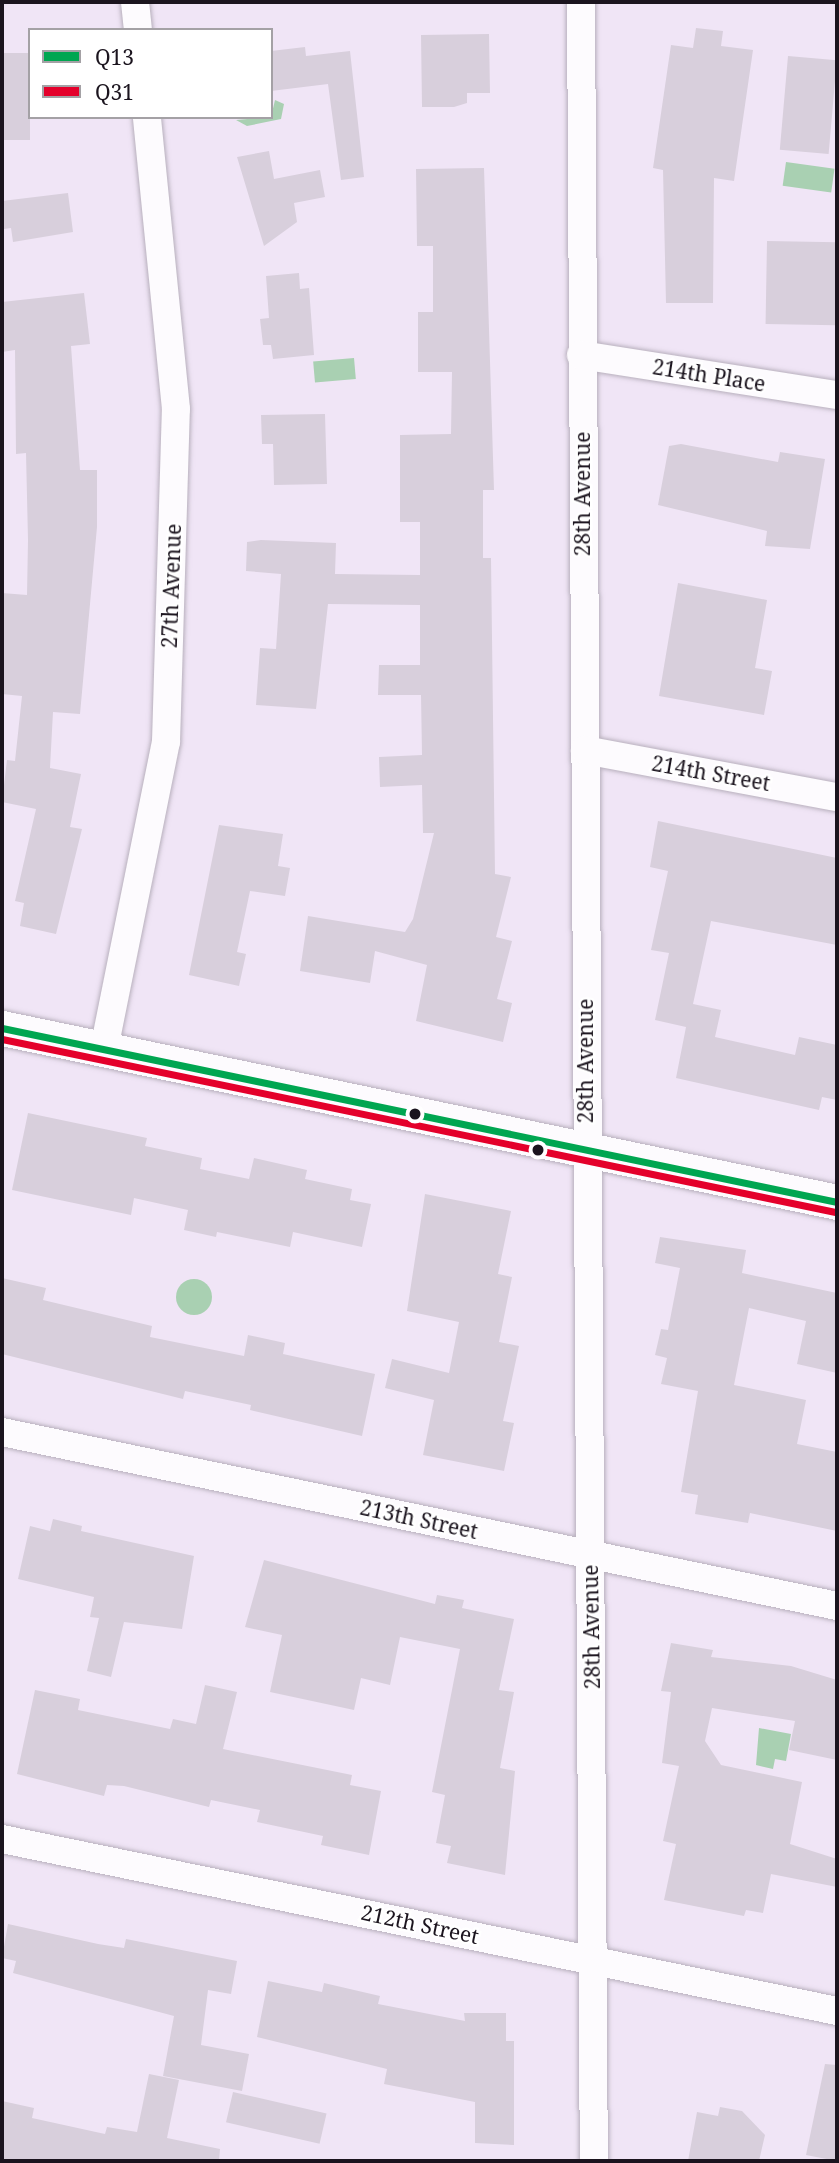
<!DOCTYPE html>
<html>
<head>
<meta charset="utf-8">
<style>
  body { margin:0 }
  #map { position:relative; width:839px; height:2163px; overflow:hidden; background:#f0e5f6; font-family:"Noto Serif",serif }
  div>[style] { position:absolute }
  .water>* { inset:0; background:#a9d0b2; transform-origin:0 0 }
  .round { border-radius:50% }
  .building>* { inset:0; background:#d8cfdc; transform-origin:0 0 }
  .roads { filter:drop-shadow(0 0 2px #b8b0bd) drop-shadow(0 0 2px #b8b0bd) }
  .minor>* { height:28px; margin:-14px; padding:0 14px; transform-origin:14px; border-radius:14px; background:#fdfbfe }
  .tertiary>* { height:35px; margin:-17.5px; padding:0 17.5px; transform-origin:17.5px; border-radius:17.5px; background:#fdfbfe }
  .bus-1>* { height:7px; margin:-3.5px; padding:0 3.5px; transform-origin:3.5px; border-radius:3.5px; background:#00a651 }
  .bus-2>* { height:7px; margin:-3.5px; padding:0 3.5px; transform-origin:3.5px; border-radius:3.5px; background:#e4002b }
  .dots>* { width:19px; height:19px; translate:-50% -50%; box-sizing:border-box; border:4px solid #fff; border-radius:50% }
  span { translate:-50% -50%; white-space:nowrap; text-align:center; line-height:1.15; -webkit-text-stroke:5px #fff; paint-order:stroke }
  .street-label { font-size:21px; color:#1b141e }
  .frame { position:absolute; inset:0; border:4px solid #1b141e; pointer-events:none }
  .legend { position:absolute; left:28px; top:28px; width:245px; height:91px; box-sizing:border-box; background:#fff; border:2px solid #a4a1a5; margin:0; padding:9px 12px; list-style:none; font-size:21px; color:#1b141e }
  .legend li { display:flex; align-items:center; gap:14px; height:35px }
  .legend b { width:35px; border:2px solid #a4a1a5 }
</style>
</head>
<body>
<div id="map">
  <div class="water">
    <div style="clip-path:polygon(275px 100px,284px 104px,281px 119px,247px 126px,236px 120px,271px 117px)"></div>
    <div style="left:786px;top:162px;width:49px;height:24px;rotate:8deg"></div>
    <div style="left:354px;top:358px;width:21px;height:41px;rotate:85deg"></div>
    <div class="round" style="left:176px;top:1279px;width:36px;height:36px"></div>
    <div style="clip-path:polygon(759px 1728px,791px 1734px,786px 1761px,775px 1759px,773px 1769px,756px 1765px)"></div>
  </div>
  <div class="building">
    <div style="clip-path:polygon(696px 28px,723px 31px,721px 46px,753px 50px,734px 181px,714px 178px,713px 303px,666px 303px,663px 170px,653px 168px,671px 45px,693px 48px)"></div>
    <div style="clip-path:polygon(489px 34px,490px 93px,467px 93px,467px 103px,454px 107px,422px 107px,421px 35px)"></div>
    <div style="clip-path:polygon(305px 47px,306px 56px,350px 51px,364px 177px,341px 180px,328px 84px,271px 91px,271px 51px)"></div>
    <div style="left:30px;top:53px;width:87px;height:28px;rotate:90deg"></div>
    <div style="left:788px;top:56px;width:49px;height:94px;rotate:5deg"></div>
    <div style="clip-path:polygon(269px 151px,274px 179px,320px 170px,325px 197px,294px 203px,297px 222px,264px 246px,237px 157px)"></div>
    <div style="clip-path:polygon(484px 168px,494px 490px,483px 490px,483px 558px,491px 558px,495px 874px,511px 877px,496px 937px,512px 941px,497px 999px,512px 1003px,503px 1042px,416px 1021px,427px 965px,375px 951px,370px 983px,300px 971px,308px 916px,405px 932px,413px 919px,434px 833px,423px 833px,422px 785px,380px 787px,379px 757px,422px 755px,421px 695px,378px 695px,379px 665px,420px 665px,420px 605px,328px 604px,316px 709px,256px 705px,260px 648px,276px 649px,281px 574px,246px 571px,247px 542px,261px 540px,336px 543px,335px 574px,420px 575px,420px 522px,400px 522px,400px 435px,451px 434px,452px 372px,418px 372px,418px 312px,433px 312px,433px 246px,417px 246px,416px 169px)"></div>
    <div style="clip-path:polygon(68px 193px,73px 232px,13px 242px,11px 228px,4px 229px,2px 201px)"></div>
    <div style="left:767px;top:241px;width:70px;height:83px;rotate:1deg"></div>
    <div style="clip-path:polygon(299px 273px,300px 289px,309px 288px,314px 355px,273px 359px,271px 345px,263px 345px,260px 319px,269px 318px,266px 276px)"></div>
    <div style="clip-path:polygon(84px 293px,90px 344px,71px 346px,80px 470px,97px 470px,97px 527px,80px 714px,53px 712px,50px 768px,81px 774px,70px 827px,82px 829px,56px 934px,20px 926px,24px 903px,15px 901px,36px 809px,2px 802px,7px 760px,15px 761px,22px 696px,2px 694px,2px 593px,27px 595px,28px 540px,26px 453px,16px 454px,15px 350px,2px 352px,2px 302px)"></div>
    <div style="clip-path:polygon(325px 414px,327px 484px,274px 485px,273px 444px,262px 444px,261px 415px)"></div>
    <div style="clip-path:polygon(681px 444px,778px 462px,780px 452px,825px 459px,810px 549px,765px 546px,767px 531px,658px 505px,669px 446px)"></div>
    <div style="clip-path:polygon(678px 583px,767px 600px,755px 668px,772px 671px,764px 715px,659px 696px)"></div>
    <div style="clip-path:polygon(658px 821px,837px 858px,837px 945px,711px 921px,693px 1004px,721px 1010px,715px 1037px,795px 1055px,799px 1037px,837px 1045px,837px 1100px,822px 1097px,819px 1110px,676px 1078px,686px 1027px,655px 1020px,669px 953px,651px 950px,668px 871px,650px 867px)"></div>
    <div style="clip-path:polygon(219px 825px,283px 834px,278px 866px,290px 868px,285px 896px,250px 891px,237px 952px,246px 954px,239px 986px,189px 975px)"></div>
    <div style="clip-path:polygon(28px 1113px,147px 1138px,145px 1146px,202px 1158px,200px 1169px,249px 1179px,254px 1158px,307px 1170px,305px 1179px,352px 1189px,350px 1200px,371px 1204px,362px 1247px,293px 1232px,290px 1247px,217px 1232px,216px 1237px,184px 1230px,188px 1210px,134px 1198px,131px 1215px,12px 1190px)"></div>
    <div style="clip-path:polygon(425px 1194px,511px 1211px,498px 1274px,512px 1277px,499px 1342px,519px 1346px,503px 1421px,514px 1423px,504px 1471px,423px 1455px,434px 1400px,385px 1388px,392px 1359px,449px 1373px,459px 1322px,407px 1311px)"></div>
    <div style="clip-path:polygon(660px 1237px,746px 1250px,742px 1273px,837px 1293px,837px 1373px,797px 1364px,806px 1321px,749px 1308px,734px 1385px,806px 1400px,797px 1444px,837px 1452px,837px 1531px,750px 1513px,748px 1523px,695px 1514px,698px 1495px,681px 1492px,698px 1391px,661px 1384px,667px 1358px,655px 1355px,661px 1329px,668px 1330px,680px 1268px,655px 1263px)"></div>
    <div style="clip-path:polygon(2px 1278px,46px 1288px,43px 1300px,152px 1326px,150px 1337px,244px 1356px,248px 1335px,285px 1343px,283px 1354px,375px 1374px,362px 1436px,250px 1410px,251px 1405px,185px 1391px,183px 1399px,2px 1354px)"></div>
    <div style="clip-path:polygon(53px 1519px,82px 1526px,81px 1531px,194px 1556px,182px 1629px,124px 1622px,111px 1677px,87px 1671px,99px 1618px,90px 1617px,94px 1597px,18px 1579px,30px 1526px,50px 1531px)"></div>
    <div style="clip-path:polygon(264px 1560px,435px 1604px,437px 1595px,464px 1600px,462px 1608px,514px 1619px,499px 1690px,514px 1692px,500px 1768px,515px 1771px,505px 1875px,447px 1863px,451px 1846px,436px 1843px,445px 1795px,432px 1792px,460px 1649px,400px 1637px,390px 1685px,361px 1678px,354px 1710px,270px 1692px,282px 1635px,245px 1627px)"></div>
    <div style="clip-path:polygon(671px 1643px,713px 1650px,711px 1657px,791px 1666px,837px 1680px,837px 1760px,789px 1750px,795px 1721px,712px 1708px,705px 1741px,721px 1765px,802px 1782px,790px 1844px,837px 1859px,837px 1887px,771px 1874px,763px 1913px,746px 1910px,744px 1916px,664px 1900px,676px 1844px,663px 1841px,679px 1766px,662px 1763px,671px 1692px,661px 1691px)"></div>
    <div style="clip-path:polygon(205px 1685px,237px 1692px,223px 1749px,352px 1775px,350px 1785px,381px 1791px,369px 1855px,321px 1845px,323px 1836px,257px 1822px,260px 1810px,211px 1800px,209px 1807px,124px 1786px,107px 1785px,104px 1796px,17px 1774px,35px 1690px,80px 1699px,78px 1710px,170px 1729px,173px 1719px,196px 1724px)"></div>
    <div style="clip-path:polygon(8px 1924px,98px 1944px,124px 1948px,126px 1939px,237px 1961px,231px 1994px,208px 1990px,201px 2045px,249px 2054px,242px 2091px,163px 2076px,174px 2016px,13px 1973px,16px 1961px,2px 1958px)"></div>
    <div style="clip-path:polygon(268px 1981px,322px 1992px,324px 1983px,380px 1996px,378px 2004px,465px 2021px,464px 2013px,506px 2013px,506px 2041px,514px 2041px,514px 2145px,475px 2143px,475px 2102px,384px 2084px,387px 2069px,257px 2037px)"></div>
    <div style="clip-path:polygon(825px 2064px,837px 2065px,837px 2161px,806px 2155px)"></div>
    <div style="clip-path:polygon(149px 2074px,179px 2080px,167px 2138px,220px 2149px,219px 2161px,2px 2161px,2px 2101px,34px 2108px,32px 2118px,105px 2134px,107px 2127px,137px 2132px)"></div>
    <div style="left:233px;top:2092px;width:96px;height:31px;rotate:13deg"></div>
    <div style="clip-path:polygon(720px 2107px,742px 2111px,765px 2135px,759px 2161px,688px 2161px,697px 2112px,718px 2116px)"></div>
  </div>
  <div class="roads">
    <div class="minor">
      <div style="left:135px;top:2px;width:28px;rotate:84deg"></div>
      <div style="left:581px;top:2px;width:2159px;rotate:89.66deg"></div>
      <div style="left:581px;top:355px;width:259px;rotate:8.9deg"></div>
      <div style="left:585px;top:750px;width:256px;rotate:10.6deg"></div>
      <div style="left:104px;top:1049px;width:313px;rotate:-78.6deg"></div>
      <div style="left:166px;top:742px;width:333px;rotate:-88.3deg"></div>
      <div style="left:176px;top:409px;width:293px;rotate:-95.7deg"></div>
      <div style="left:2px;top:1432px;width:853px;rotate:11.77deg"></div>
      <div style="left:2px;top:1839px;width:853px;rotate:11.64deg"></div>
    </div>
    <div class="tertiary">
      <div style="left:2px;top:1028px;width:853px;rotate:11.77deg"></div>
    </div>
  </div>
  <div class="bus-1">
    <div style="left:2px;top:1028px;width:853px;rotate:11.77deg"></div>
  </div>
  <div class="bus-2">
    <div style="left:2px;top:1039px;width:851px;rotate:11.73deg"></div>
  </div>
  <div class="dots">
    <div style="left:415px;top:1114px;background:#1b141e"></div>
    <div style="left:538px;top:1150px;background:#1b141e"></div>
  </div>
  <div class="street-label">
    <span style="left:709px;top:375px;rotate:9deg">214th Place</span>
    <span style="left:582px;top:494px;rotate:-90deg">28th Avenue</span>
    <span style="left:171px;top:586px;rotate:-88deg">27th Avenue</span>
    <span style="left:711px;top:773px;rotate:10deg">214th Street</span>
    <span style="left:585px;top:1061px;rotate:-90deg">28th Avenue</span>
    <span style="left:419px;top:1519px;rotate:12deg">213th Street</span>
    <span style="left:591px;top:1627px;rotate:-91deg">28th Avenue</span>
    <span style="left:420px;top:1924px;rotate:12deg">212th Street</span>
  </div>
  <div class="frame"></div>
  <ul class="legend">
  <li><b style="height:9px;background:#00a651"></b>Q13</li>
  <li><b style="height:9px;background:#e4002b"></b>Q31</li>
  </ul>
</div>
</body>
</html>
